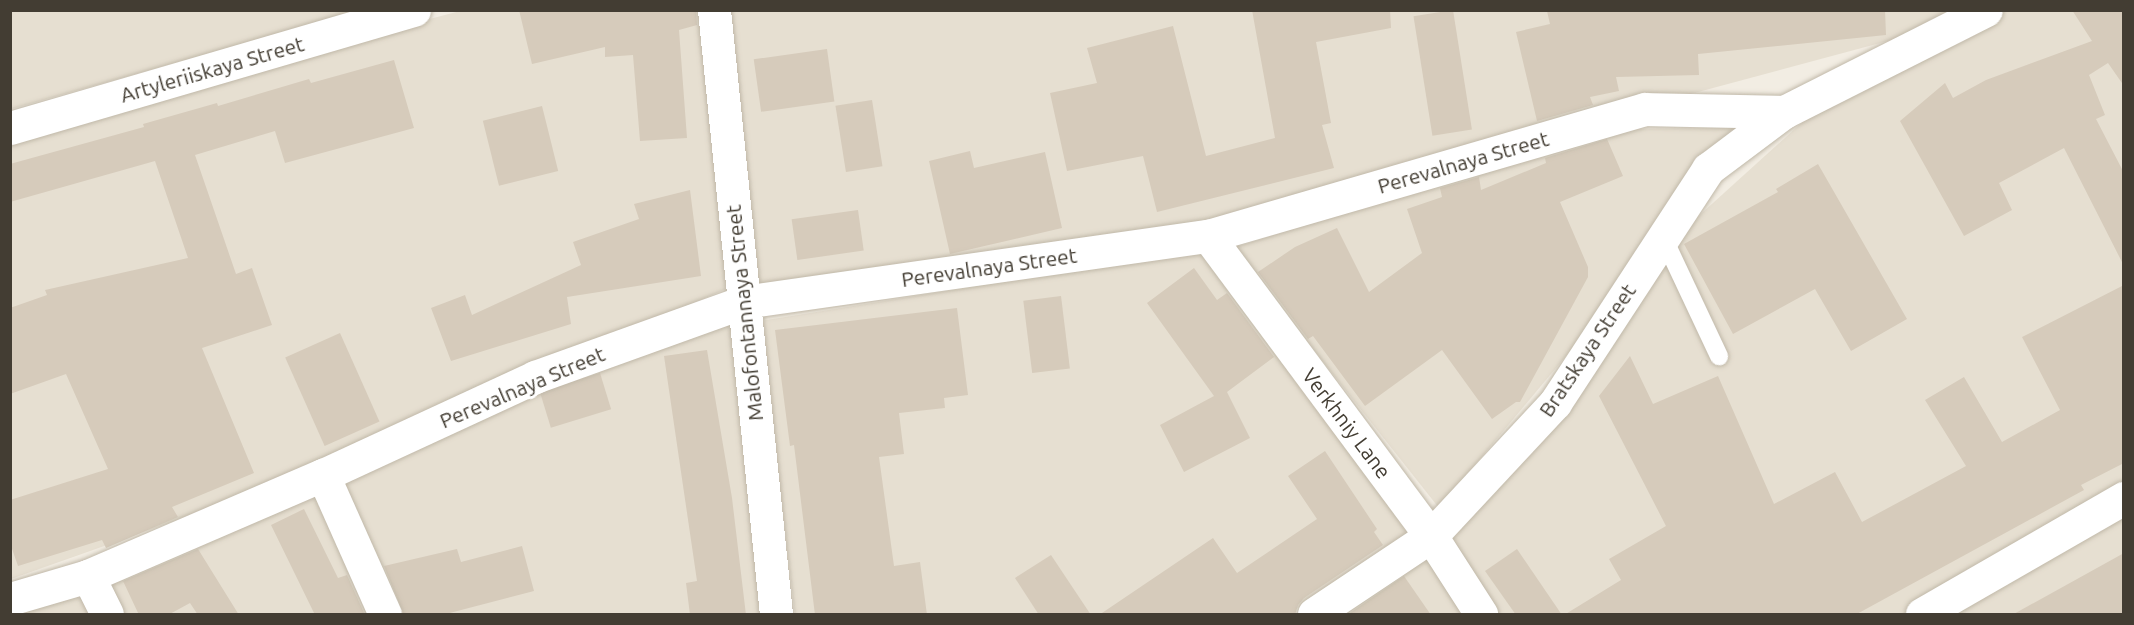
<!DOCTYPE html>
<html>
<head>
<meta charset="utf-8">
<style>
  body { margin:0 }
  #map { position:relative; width:2134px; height:625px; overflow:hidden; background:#f2ede3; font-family:Ubuntu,sans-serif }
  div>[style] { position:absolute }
  .residential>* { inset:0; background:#e6dfd1 }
  .building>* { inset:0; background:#d6cbbb; transform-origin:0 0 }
  .roads { filter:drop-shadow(0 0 2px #c0b8a8) drop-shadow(0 0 2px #c0b8a8) }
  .lane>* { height:18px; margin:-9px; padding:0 9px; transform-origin:9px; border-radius:9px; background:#fff }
  .street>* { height:33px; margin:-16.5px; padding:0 16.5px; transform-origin:16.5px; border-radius:16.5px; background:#fff }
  span { translate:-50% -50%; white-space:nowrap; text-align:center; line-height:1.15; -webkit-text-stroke:6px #fff; paint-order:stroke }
  .street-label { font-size:21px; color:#433d33 }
  .frame { position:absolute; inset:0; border:12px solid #433d33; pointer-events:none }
</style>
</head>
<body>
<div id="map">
  <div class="residential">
    <div style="clip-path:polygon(1987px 10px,1988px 14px,1196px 227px,751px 293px,725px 11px)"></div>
    <div style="clip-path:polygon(11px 11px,359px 11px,11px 109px)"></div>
    <div style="clip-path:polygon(460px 11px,701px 11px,728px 288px,271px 487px,11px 579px,10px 130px)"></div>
    <div style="clip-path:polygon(2004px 11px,2123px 11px,2123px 484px,1905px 614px,1490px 614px,1445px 542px,1681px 232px,1819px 107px)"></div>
    <div style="clip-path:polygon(1733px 128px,1586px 332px,1439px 508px,1233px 248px,1608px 129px)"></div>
    <div style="clip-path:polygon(1208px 249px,1412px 532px,1289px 614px,795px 614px,760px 321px)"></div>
    <div style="clip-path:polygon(733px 317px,765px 614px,397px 614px,337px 478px,545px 381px)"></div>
    <div style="clip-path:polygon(317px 487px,375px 614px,121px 614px,104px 582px)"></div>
    <div style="clip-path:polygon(2123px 515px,2123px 614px,1957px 614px)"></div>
    <div style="clip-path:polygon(1430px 551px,1471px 614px,1335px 614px)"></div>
    <div style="clip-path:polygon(83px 586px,97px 614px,11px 614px)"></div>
  </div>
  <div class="building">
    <div style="clip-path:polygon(519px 10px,696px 10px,697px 25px,679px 30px,687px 138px,640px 141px,633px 55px,605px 57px,605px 47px,532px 64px)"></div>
    <div style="clip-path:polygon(1252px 10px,1390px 10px,1391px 28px,1316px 42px,1331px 123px,1322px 125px,1334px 168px,1157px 212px,1143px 156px,1067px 171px,1050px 93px,1097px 83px,1087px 48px,1173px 26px,1206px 156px,1275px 138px)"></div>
    <div style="left:1453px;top:10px;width:121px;height:40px;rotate:81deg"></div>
    <div style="clip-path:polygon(1885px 10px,1886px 35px,1698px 54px,1699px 75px,1616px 77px,1619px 91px,1590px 97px,1593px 105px,1537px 121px,1516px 32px,1550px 24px,1547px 11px)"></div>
    <div style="clip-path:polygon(2072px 10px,2124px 10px,2124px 86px,2108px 63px,2089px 75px,2105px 115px,2096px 119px,2124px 173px,2124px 266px,2064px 148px,1999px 183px,2012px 210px,1964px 236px,1900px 121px,1945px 83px,1953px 98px,1986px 80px,2092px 41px)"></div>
    <div style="left:827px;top:49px;width:53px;height:74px;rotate:82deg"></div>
    <div style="clip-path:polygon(394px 60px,414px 128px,285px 163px,275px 131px,195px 155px,236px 274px,252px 268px,272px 325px,202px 348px,254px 473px,172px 507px,178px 517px,106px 548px,102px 540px,18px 566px,10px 543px,10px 500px,108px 469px,66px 374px,10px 394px,10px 308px,47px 295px,45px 290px,188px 258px,155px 161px,10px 202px,10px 164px,144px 127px,143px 124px,217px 103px,218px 106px,309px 79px,311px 83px)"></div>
    <div style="left:872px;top:100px;width:67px;height:37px;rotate:81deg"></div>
    <div style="left:542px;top:106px;width:67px;height:61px;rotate:76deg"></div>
    <div style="clip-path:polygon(1607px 139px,1623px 176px,1560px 202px,1588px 267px,1588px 277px,1520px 402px,1516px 402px,1492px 419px,1442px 350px,1365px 406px,1313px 336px,1308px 339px,1258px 272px,1295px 247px,1337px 228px,1369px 292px,1422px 253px,1407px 209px,1442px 197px,1440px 188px,1479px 177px,1481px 190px,1546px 163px,1545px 158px)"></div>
    <div style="clip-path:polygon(970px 151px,974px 168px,1045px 152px,1062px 228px,950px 254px,929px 161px)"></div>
    <div style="clip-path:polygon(1818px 164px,1907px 319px,1851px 351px,1815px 289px,1733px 334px,1684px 244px,1778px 192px,1776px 189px)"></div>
    <div style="clip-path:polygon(690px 190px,701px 276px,567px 297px,571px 324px,451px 361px,431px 308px,465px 295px,472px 315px,581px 265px,573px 242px,639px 219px,634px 204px)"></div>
    <div style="left:858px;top:210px;width:41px;height:67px;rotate:82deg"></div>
    <div style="clip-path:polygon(1194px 268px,1217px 300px,1227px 293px,1274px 357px,1227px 392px,1250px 438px,1184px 472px,1160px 425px,1214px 396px,1147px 303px)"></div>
    <div style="clip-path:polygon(2124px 285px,2124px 463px,2081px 485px,2084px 490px,1855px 615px,1564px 615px,1621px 580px,1609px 559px,1666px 526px,1599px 396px,1630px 356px,1653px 404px,1718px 376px,1774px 504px,1835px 472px,1862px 522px,1966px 466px,1925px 400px,1964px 377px,2002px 442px,2060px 410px,2022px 337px)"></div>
    <div style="left:1061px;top:296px;width:73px;height:38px;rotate:83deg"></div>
    <div style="clip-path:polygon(957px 308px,968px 395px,944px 398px,945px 408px,899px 413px,904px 454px,879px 457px,894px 566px,920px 562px,927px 615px,815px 615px,794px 445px,790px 446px,775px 330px)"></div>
    <div style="left:340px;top:333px;width:97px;height:60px;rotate:66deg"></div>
    <div style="clip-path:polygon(707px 350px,732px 498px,746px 615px,690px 615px,686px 583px,697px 581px,664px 356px)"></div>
    <div style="left:600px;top:373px;width:38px;height:63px;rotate:73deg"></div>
    <div style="clip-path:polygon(1325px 451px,1377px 529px,1374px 532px,1383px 545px,1304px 598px,1298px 605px,1295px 615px,1099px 615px,1213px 538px,1237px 573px,1317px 519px,1288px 476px)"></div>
    <div style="clip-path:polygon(304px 509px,338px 578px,347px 575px,365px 615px,315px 615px,271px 525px)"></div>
    <div style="clip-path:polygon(522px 546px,534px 591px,442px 615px,404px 615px,384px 566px,457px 549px,461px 562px)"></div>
    <div style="clip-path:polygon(198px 549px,239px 615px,198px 615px,190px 603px,168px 615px,139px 615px,123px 581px)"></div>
    <div style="clip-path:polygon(1517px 549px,1562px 615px,1516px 615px,1485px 571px)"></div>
    <div style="clip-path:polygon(2124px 553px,2124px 615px,2012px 615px)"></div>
    <div style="clip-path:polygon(1051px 555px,1091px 615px,1039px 615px,1015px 578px)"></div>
    <div style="clip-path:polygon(1404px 576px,1431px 615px,1347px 615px)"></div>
  </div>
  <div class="roads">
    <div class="lane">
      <div style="left:1663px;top:237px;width:132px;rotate:64.8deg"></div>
    </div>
    <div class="street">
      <div style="left:714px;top:10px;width:607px;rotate:84.14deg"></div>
      <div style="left:10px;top:128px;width:421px;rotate:-16.3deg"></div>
      <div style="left:1208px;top:236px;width:374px;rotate:53.4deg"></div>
      <div style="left:1431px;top:536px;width:93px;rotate:57.3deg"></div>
      <div style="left:323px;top:475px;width:152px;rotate:66deg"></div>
      <div style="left:88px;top:576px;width:42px;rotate:63.4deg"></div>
      <div style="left:10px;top:599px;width:81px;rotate:-16.4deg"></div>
      <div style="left:88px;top:576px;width:256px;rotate:-23.3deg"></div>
      <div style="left:323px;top:475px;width:234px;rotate:-24.8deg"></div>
      <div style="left:535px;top:377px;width:221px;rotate:-19.8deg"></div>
      <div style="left:743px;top:302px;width:470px;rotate:-8.1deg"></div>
      <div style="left:1208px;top:236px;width:455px;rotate:-16.2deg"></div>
      <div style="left:1645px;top:109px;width:139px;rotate:1.2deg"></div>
      <div style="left:1784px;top:112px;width:226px;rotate:-26.8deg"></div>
      <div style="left:1314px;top:614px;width:141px;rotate:-33.7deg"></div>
      <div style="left:1431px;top:536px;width:182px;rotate:-47deg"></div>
      <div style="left:1555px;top:403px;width:280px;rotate:-56.8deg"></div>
      <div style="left:1708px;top:169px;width:95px;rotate:-36.9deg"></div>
      <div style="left:1922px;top:614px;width:233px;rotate:-29.9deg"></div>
    </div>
  </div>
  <div class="street-label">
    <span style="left:212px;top:69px;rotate:-16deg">Artyleriiskaya Street</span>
    <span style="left:1463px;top:162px;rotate:-16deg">Perevalnaya Street</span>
    <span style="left:989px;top:267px;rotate:-8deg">Perevalnaya Street</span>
    <span style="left:744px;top:313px;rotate:-96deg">Malofontannaya Street</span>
    <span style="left:1587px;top:350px;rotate:-56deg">Bratskaya Street</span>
    <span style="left:522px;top:387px;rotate:-23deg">Perevalnaya Street</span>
    <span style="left:1347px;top:423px;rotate:53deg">Verkhniy Lane</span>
  </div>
  <div class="frame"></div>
</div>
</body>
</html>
